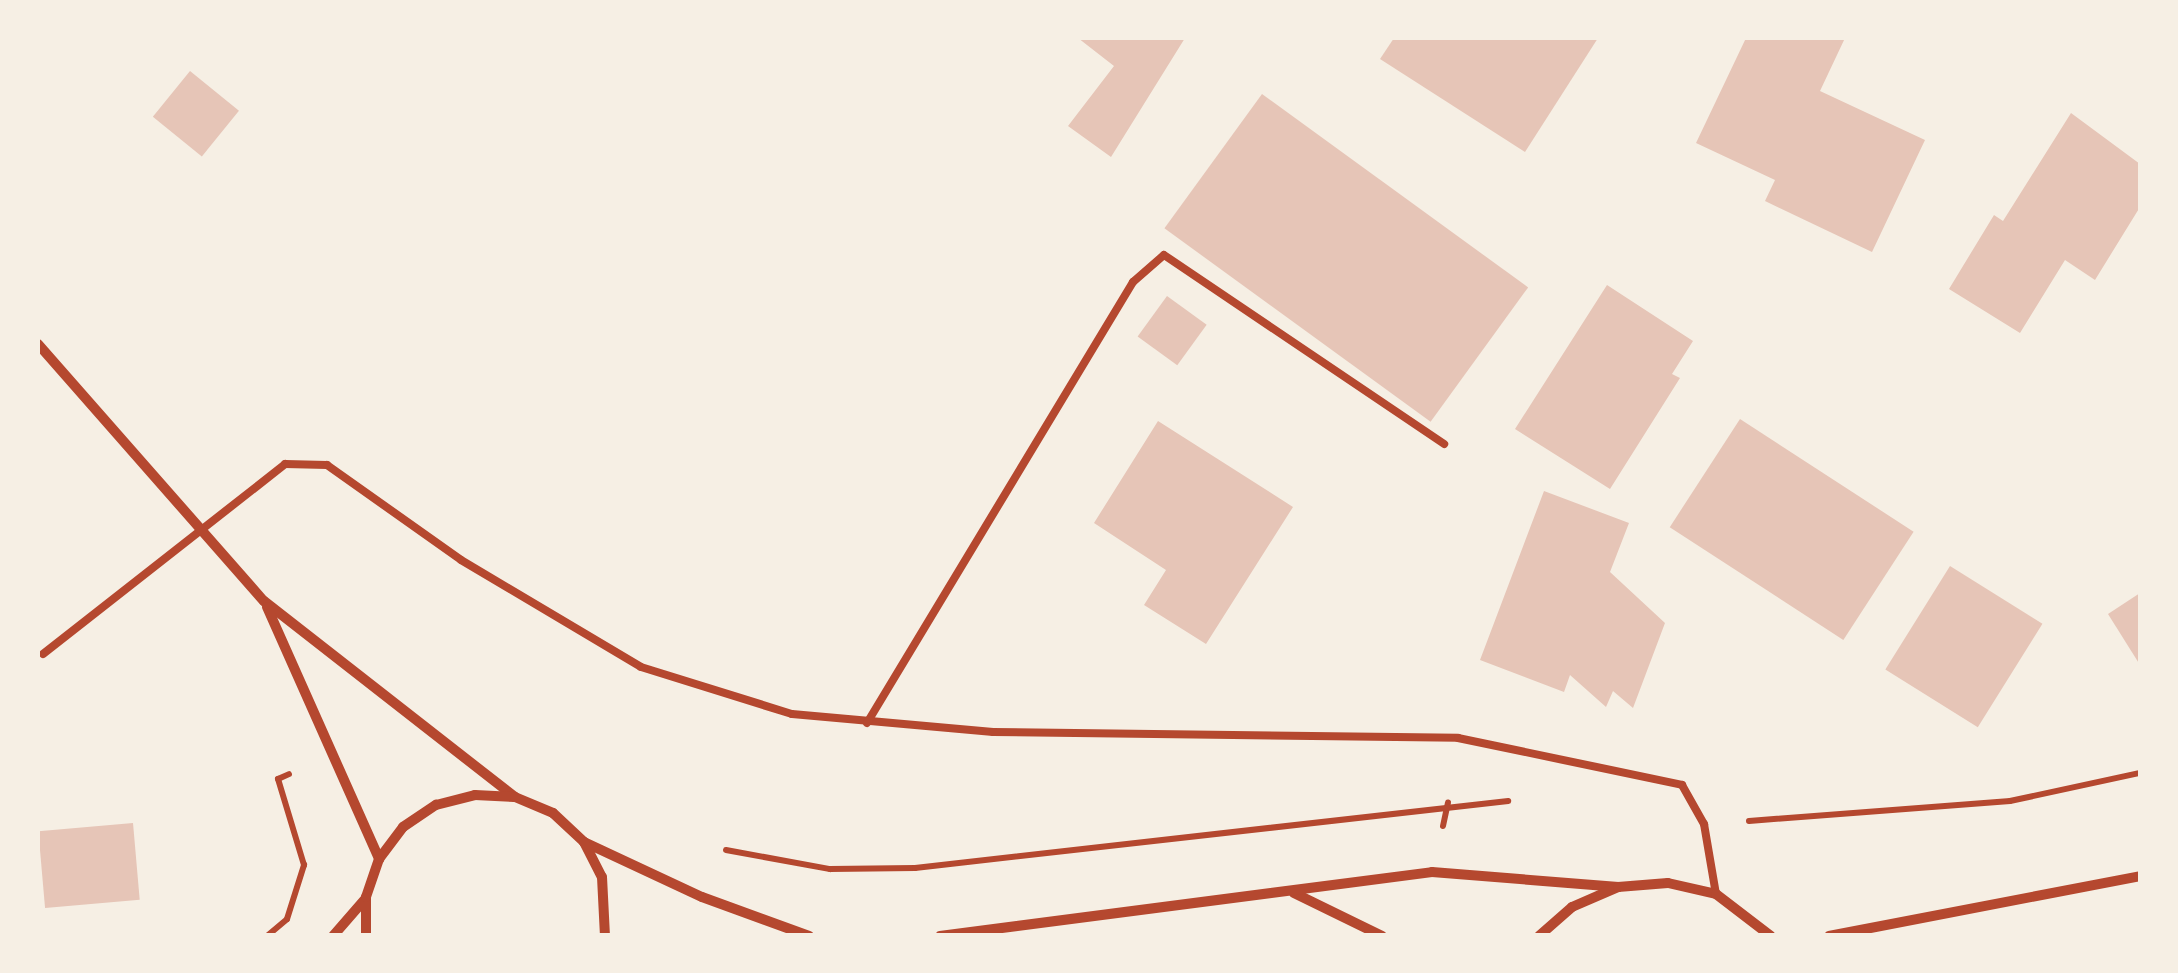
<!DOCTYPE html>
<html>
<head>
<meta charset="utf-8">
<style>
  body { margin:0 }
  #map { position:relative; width:2178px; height:973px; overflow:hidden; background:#f6efe4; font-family:"Exo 2",sans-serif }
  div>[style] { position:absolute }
  .building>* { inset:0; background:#e6c5b7; transform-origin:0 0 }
  .path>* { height:6px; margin:-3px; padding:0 3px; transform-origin:3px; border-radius:3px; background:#b5482f }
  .service>* { height:8px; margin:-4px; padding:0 4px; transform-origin:4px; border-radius:4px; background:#b5482f }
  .minor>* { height:10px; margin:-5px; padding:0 5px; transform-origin:5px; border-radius:5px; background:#b5482f }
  span { translate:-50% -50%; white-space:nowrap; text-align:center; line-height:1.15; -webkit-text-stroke:10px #f6efe4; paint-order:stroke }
  .frame { position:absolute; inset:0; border:40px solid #f6efe4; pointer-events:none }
</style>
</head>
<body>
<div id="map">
  <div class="building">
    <div style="clip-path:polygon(1078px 38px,1185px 38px,1111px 157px,1068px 126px,1114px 66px)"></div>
    <div style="clip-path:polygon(1394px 38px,1598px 38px,1525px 152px,1380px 59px)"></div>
    <div style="clip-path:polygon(1746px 38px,1845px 38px,1820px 91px,1925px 140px,1872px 252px,1765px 201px,1775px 180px,1696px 143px)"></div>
    <div style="left:190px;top:71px;width:63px;height:59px;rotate:39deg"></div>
    <div style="left:1262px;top:94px;width:329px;height:166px;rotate:36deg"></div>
    <div style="clip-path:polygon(2071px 113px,2140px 164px,2140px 207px,2095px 280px,2065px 260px,2020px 333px,1949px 289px,1994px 215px,2003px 221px)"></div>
    <div style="clip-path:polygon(1607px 285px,1693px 341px,1672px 374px,1680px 378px,1610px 489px,1515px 429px)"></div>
    <div style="left:1167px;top:296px;width:49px;height:50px;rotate:36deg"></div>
    <div style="left:1740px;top:419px;width:207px;height:129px;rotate:33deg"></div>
    <div style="clip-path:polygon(1158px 421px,1293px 507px,1206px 644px,1144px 605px,1166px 570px,1094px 523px)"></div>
    <div style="clip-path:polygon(1544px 491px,1629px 523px,1610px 572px,1665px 623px,1633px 708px,1613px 691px,1606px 707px,1570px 675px,1564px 692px,1480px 660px)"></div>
    <div style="left:1950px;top:566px;width:109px;height:122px;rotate:32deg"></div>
    <div style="clip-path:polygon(2140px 593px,2140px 665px,2108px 614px)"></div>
    <div style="left:133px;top:823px;width:77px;height:95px;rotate:85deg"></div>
  </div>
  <div class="path">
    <div style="left:1749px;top:821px;width:262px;rotate:-4.4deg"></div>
    <div style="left:2010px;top:801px;width:133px;rotate:-12.2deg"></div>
    <div style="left:1443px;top:826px;width:24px;rotate:-78deg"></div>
    <div style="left:726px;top:850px;width:106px;rotate:10.4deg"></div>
    <div style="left:830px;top:869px;width:85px;rotate:-0.7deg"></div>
    <div style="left:915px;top:868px;width:597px;rotate:-6.45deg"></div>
    <div style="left:267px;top:936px;width:26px;rotate:-40deg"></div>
    <div style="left:287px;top:919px;width:57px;rotate:-72.5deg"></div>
    <div style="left:304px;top:865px;width:90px;rotate:-106.8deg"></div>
    <div style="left:278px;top:779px;width:12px;rotate:-24deg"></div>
  </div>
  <div class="service">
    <div style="left:43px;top:654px;width:308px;rotate:-38.1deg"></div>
    <div style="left:285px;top:464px;width:42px;rotate:1.4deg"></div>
    <div style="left:327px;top:465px;width:164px;rotate:35.3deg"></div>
    <div style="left:461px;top:560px;width:209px;rotate:30.7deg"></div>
    <div style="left:641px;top:667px;width:158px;rotate:17.3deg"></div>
    <div style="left:792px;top:714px;width:202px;rotate:5.1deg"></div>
    <div style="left:993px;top:732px;width:465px;rotate:0.7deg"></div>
    <div style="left:1458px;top:738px;width:229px;rotate:11.8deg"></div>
    <div style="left:1682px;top:785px;width:45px;rotate:60.6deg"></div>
    <div style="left:1704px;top:824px;width:71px;rotate:80.3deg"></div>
    <div style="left:867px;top:723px;width:515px;rotate:-58.9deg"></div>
    <div style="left:1133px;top:282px;width:41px;rotate:-41.1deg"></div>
    <div style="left:1164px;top:255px;width:338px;rotate:34deg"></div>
  </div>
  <div class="minor">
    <div style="left:38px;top:344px;width:342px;rotate:48.7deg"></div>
    <div style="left:264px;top:601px;width:318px;rotate:38deg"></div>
    <div style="left:267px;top:607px;width:276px;rotate:66deg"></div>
    <div style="left:584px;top:842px;width:130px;rotate:25deg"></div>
    <div style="left:702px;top:897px;width:114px;rotate:20deg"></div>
    <div style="left:1294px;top:893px;width:98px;rotate:26deg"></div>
    <div style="left:333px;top:936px;width:50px;rotate:-49deg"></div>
    <div style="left:366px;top:936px;width:39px;rotate:-90deg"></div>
    <div style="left:366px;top:897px;width:40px;rotate:-71.1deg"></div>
    <div style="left:379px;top:859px;width:40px;rotate:-53deg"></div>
    <div style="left:403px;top:827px;width:40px;rotate:-34deg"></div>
    <div style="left:436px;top:805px;width:40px;rotate:-14.4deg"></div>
    <div style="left:475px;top:795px;width:40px;rotate:2.9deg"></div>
    <div style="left:515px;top:797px;width:41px;rotate:22.8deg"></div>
    <div style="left:553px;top:813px;width:42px;rotate:43.1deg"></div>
    <div style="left:584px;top:842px;width:39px;rotate:63deg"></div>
    <div style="left:602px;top:877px;width:59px;rotate:87.1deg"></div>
    <div style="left:940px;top:936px;width:496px;rotate:-7.4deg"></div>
    <div style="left:1432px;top:872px;width:187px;rotate:4.6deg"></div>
    <div style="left:1539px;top:936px;width:44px;rotate:-41.3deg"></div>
    <div style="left:1572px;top:907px;width:50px;rotate:-23.5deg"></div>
    <div style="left:1618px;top:887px;width:50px;rotate:-4.6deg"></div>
    <div style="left:1668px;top:883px;width:49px;rotate:12.9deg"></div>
    <div style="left:1716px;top:894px;width:69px;rotate:37.4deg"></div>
    <div style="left:1829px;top:936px;width:317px;rotate:-10.9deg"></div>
  </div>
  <div class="frame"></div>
</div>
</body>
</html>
